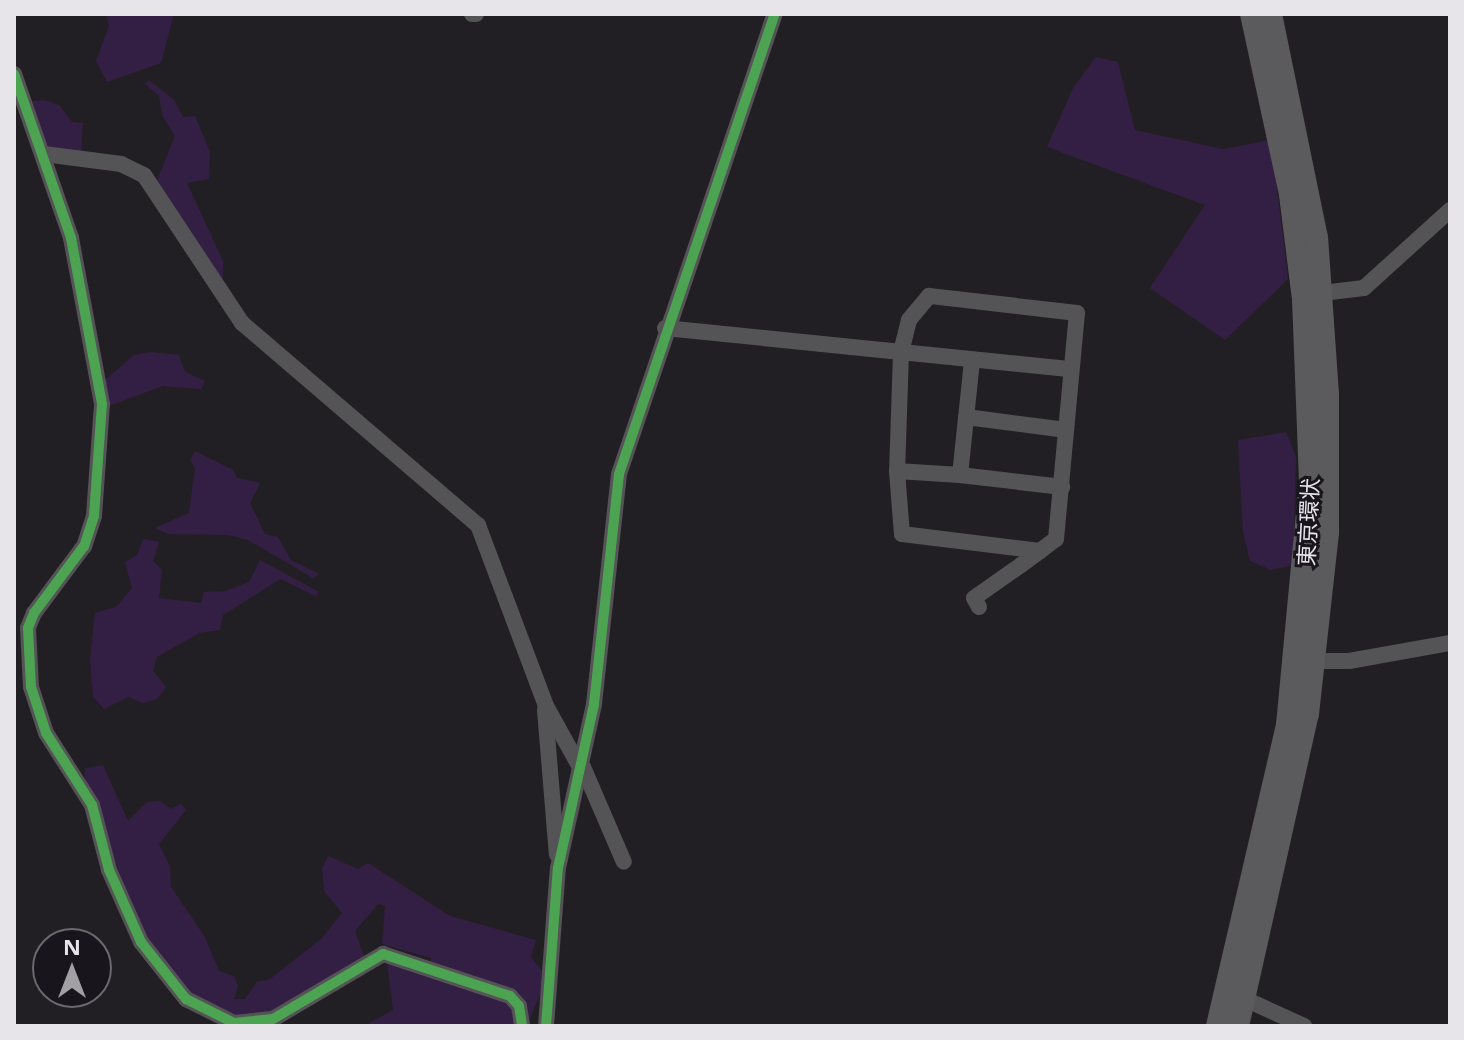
<!DOCTYPE html>
<html>
<head>
<meta charset="utf-8">
<style>
  body { margin:0 }
  #map { position:relative; width:1464px; height:1040px; overflow:hidden; background:#221f24; font-family:"Noto Sans","Noto Sans JP",sans-serif }
  div>[style] { position:absolute }
  .green>* { inset:0; background:#341f44 }
  .minor>* { height:16px; margin:-8px; padding:0 8px; transform-origin:8px; border-radius:8px; background:#545355 }
  .highway>* { height:24px; margin:-12px; padding:0 12px; transform-origin:12px; border-radius:12px; background:#5b5a5c }
  .cycleway>* { height:10px; margin:-5px; padding:0 5px; transform-origin:5px; border-radius:5px; background:#4ca352 }
  span { translate:-50% -50%; white-space:nowrap; text-align:center; line-height:1.15; -webkit-text-stroke:6px #18151c; paint-order:stroke }
  .street-label { font-size:22px; color:#e7e5ea }
  .frame { position:absolute; inset:0; border:16px solid #e7e5ea; pointer-events:none }
  .north { position:absolute; left:32px; top:928px; width:80px; height:80px; box-sizing:border-box; background:#18151c; border:2px solid #6b686e; border-radius:50%; rotate:0deg; font-size:22px; font-weight:700; line-height:32px; text-align:center; color:#e7e5ea }
  .north::after { content:''; display:block; margin:auto; width:28px; height:36px; background:#a2a0a5; clip-path:polygon(50% 0,100% 100%,50% 72%,0 100%) }
</style>
</head>
<body>
<div id="map">
  <div class="green">
    <div style="clip-path:polygon(106px 14px,174px 14px,161px 63px,107px 82px,96px 61px,109px 26px)"></div>
    <div style="clip-path:polygon(1096px 57px,1118px 62px,1135px 130px,1223px 149px,1271px 140px,1288px 279px,1225px 340px,1150px 288px,1205px 205px,1047px 147px,1073px 88px)"></div>
    <div style="clip-path:polygon(149px 80px,174px 100px,183px 117px,195px 116px,210px 152px,209px 179px,187px 183px,223px 261px,223px 285px,156px 183px,175px 136px,163px 117px,159px 96px,145px 84px)"></div>
    <div style="clip-path:polygon(44px 100px,59px 105px,72px 122px,83px 123px,81px 152px,47px 147px,32px 101px)"></div>
    <div style="clip-path:polygon(151px 352px,179px 355px,185px 372px,205px 381px,201px 389px,163px 386px,106px 407px,104px 381px,134px 355px)"></div>
    <div style="clip-path:polygon(1286px 432px,1296px 457px,1293px 565px,1271px 570px,1250px 561px,1243px 532px,1238px 440px)"></div>
    <div style="clip-path:polygon(195px 451px,233px 470px,237px 478px,260px 483px,250px 503px,265px 534px,278px 537px,291px 560px,319px 574px,313px 578px,248px 540px,228px 535px,168px 534px,155px 528px,189px 513px,195px 468px,190px 460px)"></div>
    <div style="clip-path:polygon(143px 539px,159px 542px,153px 561px,162px 570px,159px 598px,201px 603px,204px 592px,225px 591px,249px 582px,260px 560px,319px 592px,316px 596px,280px 579px,223px 615px,220px 630px,199px 633px,157px 657px,153px 671px,166px 687px,157px 699px,143px 703px,128px 697px,104px 709px,93px 697px,90px 660px,95px 613px,116px 607px,132px 588px,125px 562px,137px 555px)"></div>
    <div style="clip-path:polygon(103px 765px,128px 821px,147px 802px,160px 801px,171px 809px,181px 804px,186px 810px,159px 844px,170px 867px,171px 887px,205px 937px,219px 971px,234px 976px,238px 986px,234px 999px,245px 999px,257px 982px,270px 979px,321px 939px,342px 913px,324px 891px,322px 868px,328px 856px,358px 869px,368px 863px,450px 916px,536px 940px,531px 957px,547px 977px,527px 1026px,364px 1026px,393px 1010px,387px 960px,431px 971px,431px 958px,382px 944px,385px 906px,378px 904px,355px 931px,364px 956px,276px 1011px,232px 1020px,184px 990px,140px 929px,85px 779px,85px 768px)"></div>
  </div>
  <div class="minor">
    <div style="left:472px;top:14px;width:4px"></div>
    <div style="left:14px;top:74px;width:174px;rotate:70.8deg"></div>
    <div style="left:71px;top:238px;width:169px;rotate:79.4deg"></div>
    <div style="left:102px;top:404px;width:112px;rotate:94.1deg"></div>
    <div style="left:94px;top:516px;width:32px;rotate:108deg"></div>
    <div style="left:84px;top:546px;width:84px;rotate:126.7deg"></div>
    <div style="left:34px;top:613px;width:16px;rotate:112deg"></div>
    <div style="left:28px;top:628px;width:59px;rotate:87.1deg"></div>
    <div style="left:31px;top:687px;width:48px;rotate:71.9deg"></div>
    <div style="left:46px;top:733px;width:85px;rotate:57.4deg"></div>
    <div style="left:92px;top:805px;width:67px;rotate:75.3deg"></div>
    <div style="left:109px;top:870px;width:79px;rotate:66deg"></div>
    <div style="left:141px;top:942px;width:73px;rotate:51.7deg"></div>
    <div style="left:186px;top:999px;width:54px;rotate:26.6deg"></div>
    <div style="left:234px;top:1023px;width:39px;rotate:-6deg"></div>
    <div style="left:273px;top:1019px;width:128px;rotate:-30.6deg"></div>
    <div style="left:383px;top:954px;width:134px;rotate:18.3deg"></div>
    <div style="left:510px;top:996px;width:13px;rotate:48deg"></div>
    <div style="left:519px;top:1006px;width:20px;rotate:81deg"></div>
    <div style="left:44px;top:154px;width:78px;rotate:7.4deg"></div>
    <div style="left:121px;top:164px;width:25px;rotate:26deg"></div>
    <div style="left:144px;top:175px;width:178px;rotate:56.5deg"></div>
    <div style="left:242px;top:323px;width:311px;rotate:40.6deg"></div>
    <div style="left:478px;top:525px;width:193px;rotate:69.4deg"></div>
    <div style="left:546px;top:706px;width:74px;rotate:61deg"></div>
    <div style="left:1322px;top:293px;width:42px;rotate:-6.8deg"></div>
    <div style="left:1364px;top:288px;width:116px;rotate:-42.2deg"></div>
    <div style="left:665px;top:328px;width:408px;rotate:5.8deg"></div>
    <div style="left:966px;top:417px;width:101px;rotate:7.4deg"></div>
    <div style="left:897px;top:471px;width:63px;rotate:3.6deg"></div>
    <div style="left:960px;top:475px;width:116px;rotate:-84deg"></div>
    <div style="left:960px;top:475px;width:103px;rotate:6.7deg"></div>
    <div style="left:979px;top:607px;width:10px;rotate:-119deg"></div>
    <div style="left:974px;top:598px;width:57px;rotate:-35.1deg"></div>
    <div style="left:1021px;top:565px;width:24px;rotate:-36deg"></div>
    <div style="left:1040px;top:551px;width:20px;rotate:-37deg"></div>
    <div style="left:1056px;top:539px;width:227px;rotate:-84.7deg"></div>
    <div style="left:1077px;top:313px;width:149px;rotate:-173.4deg"></div>
    <div style="left:929px;top:296px;width:31px;rotate:130deg"></div>
    <div style="left:909px;top:320px;width:34px;rotate:104deg"></div>
    <div style="left:901px;top:353px;width:118px;rotate:91.9deg"></div>
    <div style="left:897px;top:471px;width:63px;rotate:85.5deg"></div>
    <div style="left:902px;top:534px;width:139px;rotate:7deg"></div>
    <div style="left:1305px;top:661px;width:44px"></div>
    <div style="left:1349px;top:661px;width:103px;rotate:-10.1deg"></div>
    <div style="left:545px;top:710px;width:145px;rotate:85.3deg"></div>
    <div style="left:583px;top:767px;width:103px;rotate:66.7deg"></div>
    <div style="left:1236px;top:995px;width:75px;rotate:24.5deg"></div>
    <div style="left:546px;top:1026px;width:158px;rotate:-85.7deg"></div>
    <div style="left:558px;top:868px;width:168px;rotate:-77.6deg"></div>
    <div style="left:594px;top:704px;width:231px;rotate:-83.8deg"></div>
    <div style="left:619px;top:474px;width:486px;rotate:-71.3deg"></div>
  </div>
  <div class="highway">
    <div style="left:1218px;top:1026px;width:309px;rotate:-76.9deg"></div>
    <div style="left:1288px;top:725px;width:245px;rotate:-84.6deg"></div>
    <div style="left:1311px;top:481px;width:182px;rotate:-92.2deg"></div>
    <div style="left:1304px;top:299px;width:106px;rotate:-97.1deg"></div>
    <div style="left:1291px;top:194px;width:184px;rotate:-102.2deg"></div>
    <div style="left:1237px;top:1026px;width:320px;rotate:-77.4deg"></div>
    <div style="left:1307px;top:714px;width:183px;rotate:-83.7deg"></div>
    <div style="left:1327px;top:532px;width:138px;rotate:-90deg"></div>
    <div style="left:1327px;top:394px;width:156px;rotate:-94deg"></div>
    <div style="left:1316px;top:238px;width:229px;rotate:-101.6deg"></div>
  </div>
  <div class="cycleway">
    <div style="left:14px;top:74px;width:174px;rotate:70.8deg"></div>
    <div style="left:71px;top:238px;width:169px;rotate:79.4deg"></div>
    <div style="left:102px;top:404px;width:112px;rotate:94.1deg"></div>
    <div style="left:94px;top:516px;width:32px;rotate:108deg"></div>
    <div style="left:84px;top:546px;width:84px;rotate:126.7deg"></div>
    <div style="left:34px;top:613px;width:16px;rotate:112deg"></div>
    <div style="left:28px;top:628px;width:59px;rotate:87.1deg"></div>
    <div style="left:31px;top:687px;width:48px;rotate:71.9deg"></div>
    <div style="left:46px;top:733px;width:85px;rotate:57.4deg"></div>
    <div style="left:92px;top:805px;width:67px;rotate:75.3deg"></div>
    <div style="left:109px;top:870px;width:79px;rotate:66deg"></div>
    <div style="left:141px;top:942px;width:73px;rotate:51.7deg"></div>
    <div style="left:186px;top:999px;width:54px;rotate:26.6deg"></div>
    <div style="left:234px;top:1023px;width:39px;rotate:-6deg"></div>
    <div style="left:273px;top:1019px;width:128px;rotate:-30.6deg"></div>
    <div style="left:383px;top:954px;width:134px;rotate:18.3deg"></div>
    <div style="left:510px;top:996px;width:13px;rotate:48deg"></div>
    <div style="left:519px;top:1006px;width:20px;rotate:81deg"></div>
    <div style="left:546px;top:1026px;width:158px;rotate:-85.7deg"></div>
    <div style="left:558px;top:868px;width:168px;rotate:-77.6deg"></div>
    <div style="left:594px;top:704px;width:231px;rotate:-83.8deg"></div>
    <div style="left:619px;top:474px;width:486px;rotate:-71.3deg"></div>
  </div>
  <div class="street-label">
    <span style="left:1308px;top:522px;rotate:-87deg">東京環状</span>
  </div>
  <div class="frame"></div>
  <div class="north">N</div>
</div>
</body>
</html>
